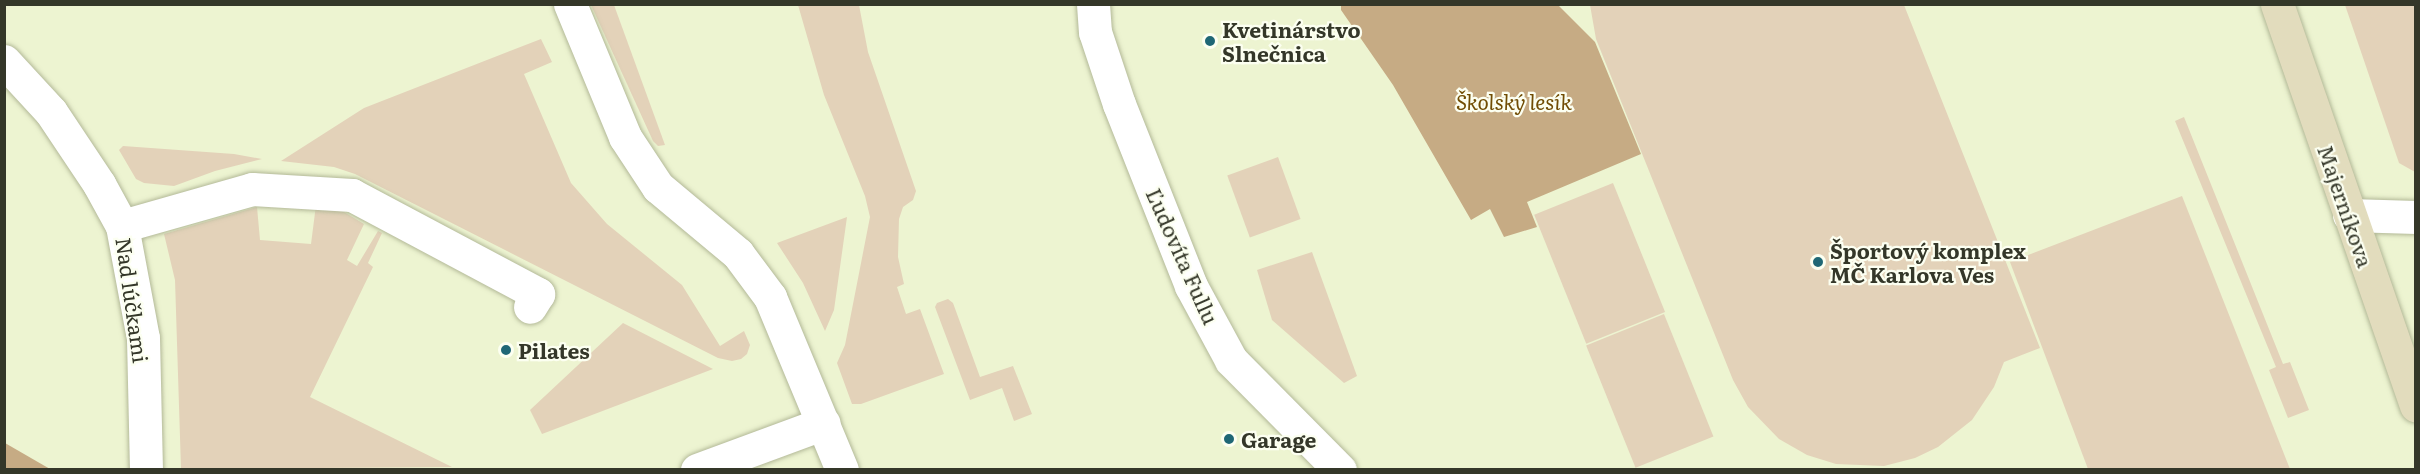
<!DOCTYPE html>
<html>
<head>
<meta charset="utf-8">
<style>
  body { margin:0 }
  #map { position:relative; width:2420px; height:474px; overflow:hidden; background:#edf4d1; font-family:Literata,serif }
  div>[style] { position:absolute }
  .green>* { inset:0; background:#e3d2b9; transform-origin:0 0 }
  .forest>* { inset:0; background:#c6ab84 }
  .roads { filter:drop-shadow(0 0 2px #b3b998) drop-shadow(0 0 2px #b3b998) }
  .street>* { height:33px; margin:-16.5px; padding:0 16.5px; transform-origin:16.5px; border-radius:16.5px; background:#fff }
  .secondary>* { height:33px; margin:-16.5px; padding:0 16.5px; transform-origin:16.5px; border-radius:16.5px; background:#e2dcbd }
  .dots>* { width:16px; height:16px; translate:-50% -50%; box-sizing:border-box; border:3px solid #fcfff1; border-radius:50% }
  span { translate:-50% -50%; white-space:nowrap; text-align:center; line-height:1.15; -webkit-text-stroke:4.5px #fcfff1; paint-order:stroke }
  .poi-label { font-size:21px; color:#343729; font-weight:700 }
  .left { translate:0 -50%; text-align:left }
  .park-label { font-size:21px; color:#714d04; font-style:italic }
  .street-label { font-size:21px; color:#343729 }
  .frame { position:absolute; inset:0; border:6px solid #343729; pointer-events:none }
</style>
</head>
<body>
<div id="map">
  <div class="green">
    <div style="clip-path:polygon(591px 5px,614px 5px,665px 145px,658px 146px,653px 141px)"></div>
    <div style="clip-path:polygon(798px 5px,859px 5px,868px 52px,916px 191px,913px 200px,903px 207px,899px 219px,898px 257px,904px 284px,897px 287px,906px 314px,920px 309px,944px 374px,861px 404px,852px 404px,837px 363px,845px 345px,870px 217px,865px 196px,824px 95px)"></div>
    <div style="clip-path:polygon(1590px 5px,1904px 5px,2040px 348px,2004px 362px,1994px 387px,1972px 420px,1938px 447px,1915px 458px,1884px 466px,1836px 464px,1807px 455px,1779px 439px,1748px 407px,1733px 380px,1596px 39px)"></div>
    <div style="clip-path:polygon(2345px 5px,2415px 5px,2415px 172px,2399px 163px)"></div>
    <div style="clip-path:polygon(541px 39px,552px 62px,524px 74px,571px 183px,607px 224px,682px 285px,720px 346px,744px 331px,750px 345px,747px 354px,741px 359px,732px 361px,718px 358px,355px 174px,334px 167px,281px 161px,364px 108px)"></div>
    <div style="clip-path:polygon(2184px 117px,2283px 364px,2290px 362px,2309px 410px,2288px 418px,2269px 370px,2276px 367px,2175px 121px)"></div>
    <div style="clip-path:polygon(123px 146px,234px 154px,262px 159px,215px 171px,174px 186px,144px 183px,136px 179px,119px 150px)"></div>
    <div style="left:1278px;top:157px;width:66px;height:54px;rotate:70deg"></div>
    <div style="left:1613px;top:183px;width:139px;height:85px;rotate:68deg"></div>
    <div style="clip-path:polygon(2182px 196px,2290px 469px,2088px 469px,2010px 262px)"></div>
    <div style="clip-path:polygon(316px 205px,344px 212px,364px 224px,347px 260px,357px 266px,378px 231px,382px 233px,368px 263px,373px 267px,310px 397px,452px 467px,181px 469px,175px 280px,164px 234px,257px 207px,260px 240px,311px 244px)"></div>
    <div style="clip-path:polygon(847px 217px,834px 310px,825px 331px,803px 283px,777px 243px)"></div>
    <div style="clip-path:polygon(1312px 252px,1357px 376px,1344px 383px,1272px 320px,1257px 270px)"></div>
    <div style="clip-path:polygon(948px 299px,953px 303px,980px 377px,1013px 366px,1032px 414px,1014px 421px,1002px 388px,970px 400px,935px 307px,937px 303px)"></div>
    <div style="left:1664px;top:314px;width:132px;height:84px;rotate:68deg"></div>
    <div style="clip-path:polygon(623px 323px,713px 369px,542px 434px,530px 410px)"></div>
  </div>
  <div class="forest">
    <div style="clip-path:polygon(1341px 5px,1558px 5px,1595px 42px,1641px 154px,1527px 202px,1537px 227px,1504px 237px,1490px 209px,1471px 220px,1393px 85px,1341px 10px)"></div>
    <div style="clip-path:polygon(4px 443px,5px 443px,50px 469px,5px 469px)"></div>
  </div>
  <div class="roads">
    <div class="street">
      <div style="left:570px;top:4px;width:144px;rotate:67.5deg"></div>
      <div style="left:625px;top:137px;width:60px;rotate:56.6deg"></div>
      <div style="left:658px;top:187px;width:104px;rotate:39.9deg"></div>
      <div style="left:738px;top:254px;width:54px;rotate:53.3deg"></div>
      <div style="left:770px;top:297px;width:187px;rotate:67.4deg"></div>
      <div style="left:1093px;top:4px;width:28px;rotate:86deg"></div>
      <div style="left:1095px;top:32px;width:76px;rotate:71.6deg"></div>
      <div style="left:1119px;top:104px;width:196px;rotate:68.4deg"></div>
      <div style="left:1191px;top:286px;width:84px;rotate:61.6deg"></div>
      <div style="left:1231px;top:360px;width:155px;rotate:45.3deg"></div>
      <div style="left:4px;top:61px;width:69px;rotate:47.3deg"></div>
      <div style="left:51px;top:112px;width:87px;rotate:56.3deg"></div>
      <div style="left:99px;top:184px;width:48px;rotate:61.3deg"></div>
      <div style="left:122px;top:226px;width:114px;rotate:79.4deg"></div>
      <div style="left:143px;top:338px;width:132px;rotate:88.7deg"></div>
      <div style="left:2349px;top:215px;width:67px;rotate:1.7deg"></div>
      <div style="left:122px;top:226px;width:135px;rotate:-15.9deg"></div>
      <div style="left:252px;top:189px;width:100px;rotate:3.4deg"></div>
      <div style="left:352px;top:195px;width:211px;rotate:28deg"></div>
      <div style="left:538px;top:294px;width:15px;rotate:122deg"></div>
      <div style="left:697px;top:470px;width:135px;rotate:-20.3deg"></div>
    </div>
    <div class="secondary">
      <div style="left:2277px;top:4px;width:425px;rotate:70.9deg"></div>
    </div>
  </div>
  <div class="dots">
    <div style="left:1210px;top:41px;background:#1f6775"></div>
    <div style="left:1818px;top:262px;background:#1f6775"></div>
    <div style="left:506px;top:350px;background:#1f6775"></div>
    <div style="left:1229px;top:439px;background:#1f6775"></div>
  </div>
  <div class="poi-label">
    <span class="left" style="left:1222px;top:41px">Kvetinárstvo<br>Slnečnica</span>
    <span class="left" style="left:1830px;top:262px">Športový komplex<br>MČ Karlova Ves</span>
    <span class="left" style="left:518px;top:350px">Pilates</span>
    <span class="left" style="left:1241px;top:439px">Garage</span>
  </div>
  <div class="park-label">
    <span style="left:1514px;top:101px">Školský lesík</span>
  </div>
  <div class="street-label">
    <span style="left:2346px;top:206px;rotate:71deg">Majerníkova</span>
    <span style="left:1183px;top:256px;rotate:66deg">Ľudovíta Fullu</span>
    <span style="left:133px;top:300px;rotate:82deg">Nad lúčkami</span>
  </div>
  <div class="frame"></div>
</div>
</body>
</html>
